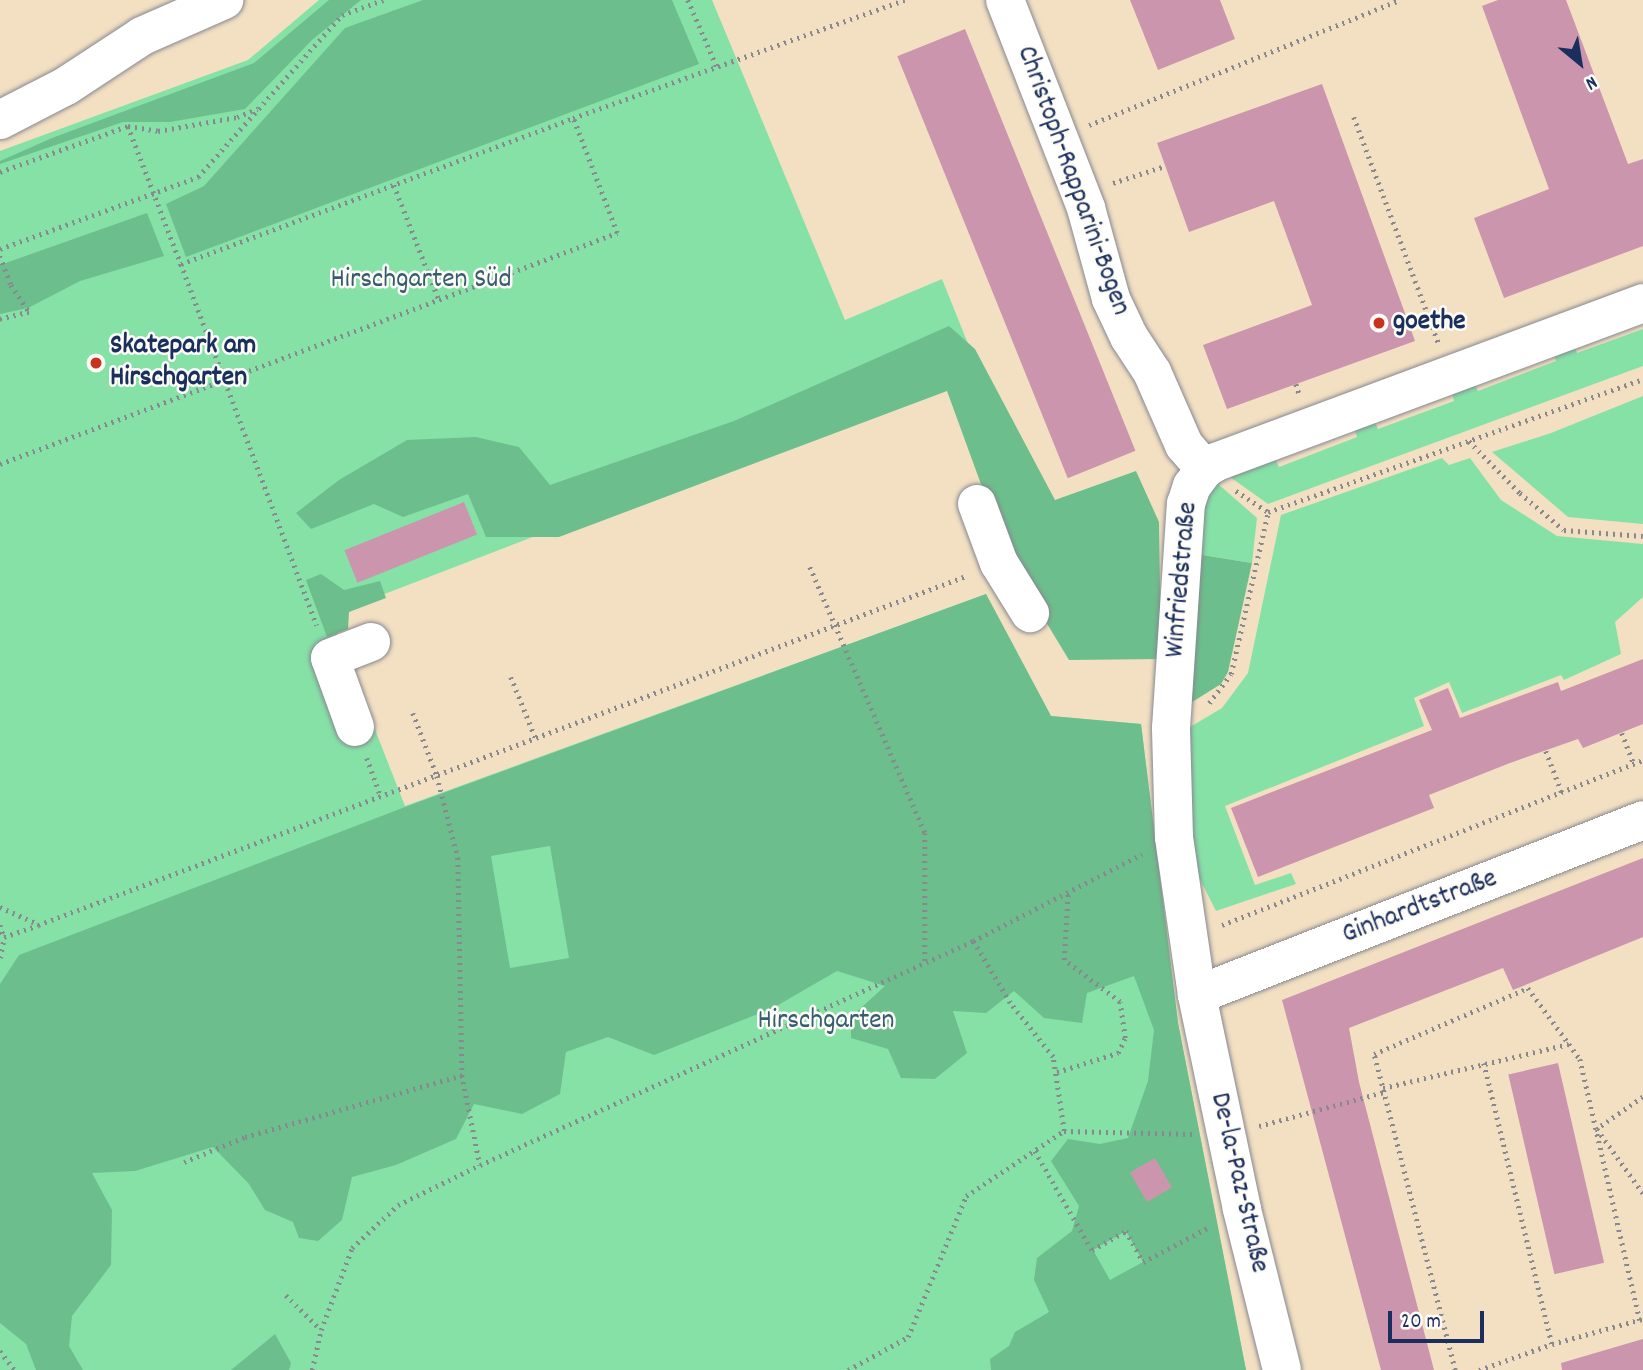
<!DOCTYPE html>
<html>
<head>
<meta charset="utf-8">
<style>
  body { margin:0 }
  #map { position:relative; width:1643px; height:1370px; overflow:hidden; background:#f3e0c3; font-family:Dekko,sans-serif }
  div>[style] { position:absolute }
  .green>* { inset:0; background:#86e1a7 }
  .forest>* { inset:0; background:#6cbf8c }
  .building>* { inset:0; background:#cc95ae; transform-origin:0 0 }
  .path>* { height:4.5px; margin-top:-2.25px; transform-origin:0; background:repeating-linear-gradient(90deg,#878890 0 2px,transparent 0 7px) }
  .roads { filter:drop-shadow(0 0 2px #878890) drop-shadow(0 0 2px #878890) }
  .minor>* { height:38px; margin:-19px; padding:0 19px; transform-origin:19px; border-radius:19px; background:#fff }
  .dots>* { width:19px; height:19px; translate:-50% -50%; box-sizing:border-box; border:4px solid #fdfcf7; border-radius:50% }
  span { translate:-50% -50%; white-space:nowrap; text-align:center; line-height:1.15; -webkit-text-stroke:5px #fdfcf7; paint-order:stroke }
  .street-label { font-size:28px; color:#1b2f5e }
  .park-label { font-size:28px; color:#365c70 }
  .poi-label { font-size:28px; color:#1b2f5e; font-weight:700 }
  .left { translate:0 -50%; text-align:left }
  .north { position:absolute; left:1545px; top:28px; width:70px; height:70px; -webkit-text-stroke:5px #fdfcf7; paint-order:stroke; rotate:150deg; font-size:19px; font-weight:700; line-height:28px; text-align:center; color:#1b2f5e }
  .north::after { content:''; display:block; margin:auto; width:24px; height:32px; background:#1b2f5e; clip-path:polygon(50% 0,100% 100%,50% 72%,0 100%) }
  .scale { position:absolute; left:1388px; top:1311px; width:96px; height:32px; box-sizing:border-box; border:4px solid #1b2f5e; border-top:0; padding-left:9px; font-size:21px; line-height:24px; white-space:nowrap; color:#1b2f5e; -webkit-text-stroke:5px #fdfcf7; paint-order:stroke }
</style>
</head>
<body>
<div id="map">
  <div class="green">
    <div style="clip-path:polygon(319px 0,712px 0,845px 320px,942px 279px,977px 366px,330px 615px,405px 806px,986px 594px,1051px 716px,1141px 724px,1178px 1023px,1246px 1370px,0 1370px,0 151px,248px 60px)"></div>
    <div style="clip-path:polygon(1643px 329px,1643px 366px,1268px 504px,1230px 477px,1274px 456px,1279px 467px,1357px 437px,1353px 425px,1373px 418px,1378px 429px,1454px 401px,1451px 389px,1473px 381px,1478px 391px,1556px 361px,1552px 350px,1573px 342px,1577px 353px)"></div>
    <div style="clip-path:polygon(1643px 396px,1643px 524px,1568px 517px,1492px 452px,1551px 433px)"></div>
    <div style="clip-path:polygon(1442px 458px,1449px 465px,1470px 458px,1501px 500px,1557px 536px,1643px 544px,1643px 597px,1615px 622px,1621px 654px,1564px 680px,1561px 675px,1462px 713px,1449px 682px,1414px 698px,1424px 726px,1225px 806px,1255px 885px,1291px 873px,1296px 884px,1216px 911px,1192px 864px,1190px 727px,1222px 708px,1248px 673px,1281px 515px)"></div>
    <div style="clip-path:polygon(1217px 483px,1257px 518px,1252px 563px,1196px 554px,1200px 506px)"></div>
  </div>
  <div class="forest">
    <div style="clip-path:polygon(329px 0,361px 0,312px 40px,245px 109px,170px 122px,123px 122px,0 164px,0 161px,52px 138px,254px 63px)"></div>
    <div style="clip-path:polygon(423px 0,672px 0,699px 64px,186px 257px,166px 204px,204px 186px,345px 28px)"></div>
    <div style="clip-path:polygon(147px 213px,164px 256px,80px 281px,28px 308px,0 314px,0 265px)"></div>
    <div style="clip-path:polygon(949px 326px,975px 349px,1055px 500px,1136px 471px,1159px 522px,1161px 659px,1069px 660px,1009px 561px,947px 391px,559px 537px,486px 537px,468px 494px,403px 517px,374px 504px,311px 529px,296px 513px,339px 480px,407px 440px,476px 437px,519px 447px,550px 485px,734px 421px)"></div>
    <div style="clip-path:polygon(1196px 554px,1252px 563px,1228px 672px,1221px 684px,1189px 704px)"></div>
    <div style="clip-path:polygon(321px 574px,344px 590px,380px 581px,386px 598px,349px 612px,348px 629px,327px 637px,306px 580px)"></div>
    <div style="clip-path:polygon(evenodd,986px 594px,1051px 716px,1141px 724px,1178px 1023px,1246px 1370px,991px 1370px,990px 1359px,1009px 1346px,1015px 1332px,1049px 1312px,1034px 1280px,1037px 1258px,1072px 1231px,1079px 1206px,1051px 1161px,1068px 1139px,1100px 1144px,1128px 1138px,1148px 1081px,1154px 1030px,1134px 976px,1087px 993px,1082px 1023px,1044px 1018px,1014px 991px,986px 1013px,953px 1011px,967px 1053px,935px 1079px,901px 1078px,888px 1049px,851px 1038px,851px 1017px,885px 986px,837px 971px,773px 1008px,654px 1055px,608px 1037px,566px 1052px,560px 1094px,522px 1114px,474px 1104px,456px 1139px,396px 1165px,352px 1177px,342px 1220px,318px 1241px,299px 1238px,293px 1222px,265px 1210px,249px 1184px,213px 1147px,135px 1171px,92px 1173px,112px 1210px,111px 1265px,72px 1316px,69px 1346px,83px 1370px,36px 1370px,26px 1344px,0 1323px,0 984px,19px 955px,405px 807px,986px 594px,550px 846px,569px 958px,510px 968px,491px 856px,550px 846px,986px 594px,1126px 1231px,1143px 1262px,1110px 1280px,1093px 1250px,1126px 1231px)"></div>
    <div style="clip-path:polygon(275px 1334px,291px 1363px,289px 1370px,231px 1370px)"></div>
  </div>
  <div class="building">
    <div style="clip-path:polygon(1130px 0,1220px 0,1235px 39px,1158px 70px)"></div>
    <div style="clip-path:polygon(1498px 0,1566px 0,1628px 164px,1643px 159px,1643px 246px,1504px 298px,1474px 218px,1549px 189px,1482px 6px)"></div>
    <div style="left:965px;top:29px;width:455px;height:73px;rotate:68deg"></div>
    <div style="clip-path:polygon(1322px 84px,1415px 341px,1227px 409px,1203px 345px,1312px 305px,1274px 201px,1189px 232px,1157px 143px)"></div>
    <div style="left:464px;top:502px;width:35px;height:129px;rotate:68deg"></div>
    <div style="clip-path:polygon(1643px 659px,1643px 724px,1583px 748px,1578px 739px,1510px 763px,1429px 795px,1434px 808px,1258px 877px,1231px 808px,1432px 730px,1419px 700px,1448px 688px,1460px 718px,1558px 682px,1561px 691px)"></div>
    <div style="clip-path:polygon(1643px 858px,1643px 937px,1513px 990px,1503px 968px,1349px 1028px,1359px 1082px,1434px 1370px,1381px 1370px,1282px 1000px)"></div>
    <div style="left:1558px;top:1063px;width:205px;height:51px;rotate:77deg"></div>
    <div style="left:1155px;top:1158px;width:34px;height:29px;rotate:60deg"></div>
    <div style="clip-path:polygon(1643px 1339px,1643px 1370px,1562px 1370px,1561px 1363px)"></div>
  </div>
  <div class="path">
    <div style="left:688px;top:0;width:73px;rotate:66.6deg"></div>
    <div style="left:1354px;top:117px;width:242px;rotate:69.5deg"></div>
    <div style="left:1089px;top:125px;width:335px;rotate:-21.9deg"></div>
    <div style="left:128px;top:126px;width:148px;rotate:69deg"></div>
    <div style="left:181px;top:264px;width:418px;rotate:-20.4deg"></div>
    <div style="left:573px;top:118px;width:352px;rotate:-19.6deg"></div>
    <div style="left:0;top:172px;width:136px;rotate:-19.8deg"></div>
    <div style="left:128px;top:126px;width:30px;rotate:9deg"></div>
    <div style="left:158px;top:131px;width:80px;rotate:-10deg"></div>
    <div style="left:237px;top:117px;width:22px;rotate:-22deg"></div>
    <div style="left:1113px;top:183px;width:55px;rotate:-18.1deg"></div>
    <div style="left:394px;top:185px;width:123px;rotate:68.6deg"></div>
    <div style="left:0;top:249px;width:211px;rotate:-20deg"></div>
    <div style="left:198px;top:177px;width:217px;rotate:-48.4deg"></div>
    <div style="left:342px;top:15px;width:44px;rotate:-20.1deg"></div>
    <div style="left:0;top:256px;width:31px;rotate:69deg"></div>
    <div style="left:11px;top:285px;width:32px;rotate:56deg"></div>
    <div style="left:29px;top:312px;width:30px;rotate:166deg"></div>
    <div style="left:181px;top:264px;width:386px;rotate:69.4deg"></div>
    <div style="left:1296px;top:384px;width:13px;rotate:72deg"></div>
    <div style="left:1469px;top:441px;width:73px;rotate:45.6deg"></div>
    <div style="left:1520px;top:493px;width:57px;rotate:40.1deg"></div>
    <div style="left:1564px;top:530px;width:79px;rotate:4.3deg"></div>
    <div style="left:0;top:464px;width:659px;rotate:-20.53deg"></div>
    <div style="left:617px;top:233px;width:123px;rotate:-110.9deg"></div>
    <div style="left:1236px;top:491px;width:38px;rotate:33deg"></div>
    <div style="left:810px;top:567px;width:290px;rotate:66.6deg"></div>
    <div style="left:925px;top:833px;width:130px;rotate:90deg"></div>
    <div style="left:511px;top:677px;width:67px;rotate:68deg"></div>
    <div style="left:1209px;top:703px;width:36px;rotate:-53deg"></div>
    <div style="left:1231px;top:674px;width:166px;rotate:-77.1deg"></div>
    <div style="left:1268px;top:512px;width:398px;rotate:-19.5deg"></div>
    <div style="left:413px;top:713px;width:67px;rotate:69.1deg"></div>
    <div style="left:437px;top:776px;width:85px;rotate:75.6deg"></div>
    <div style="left:458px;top:858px;width:217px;rotate:88.9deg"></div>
    <div style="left:462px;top:1075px;width:92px;rotate:78.7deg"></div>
    <div style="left:1622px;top:733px;width:33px;rotate:69deg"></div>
    <div style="left:1546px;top:751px;width:45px;rotate:69.1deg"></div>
    <div style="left:367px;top:758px;width:41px;rotate:70.3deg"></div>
    <div style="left:0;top:907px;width:42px;rotate:24.1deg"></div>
    <div style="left:0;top:925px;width:13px;rotate:72deg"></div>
    <div style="left:4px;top:937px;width:36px;rotate:-19deg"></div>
    <div style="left:38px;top:925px;width:991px;rotate:-20.61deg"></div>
    <div style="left:1222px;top:925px;width:452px;rotate:-21.4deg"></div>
    <div style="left:0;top:958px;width:21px;rotate:-79deg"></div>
    <div style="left:1484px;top:1063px;width:289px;rotate:76.4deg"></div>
    <div style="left:1057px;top:1072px;width:64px;rotate:-17.3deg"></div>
    <div style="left:1118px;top:1053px;width:17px;rotate:-65deg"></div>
    <div style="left:1125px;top:1038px;width:36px;rotate:-98deg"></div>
    <div style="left:1120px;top:1002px;width:70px;rotate:-143.1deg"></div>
    <div style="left:1064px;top:960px;width:67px;rotate:-86.6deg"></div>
    <div style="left:1383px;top:1088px;width:191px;rotate:-13.3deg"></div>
    <div style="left:1569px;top:1044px;width:19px;rotate:54deg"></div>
    <div style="left:1580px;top:1059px;width:268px;rotate:77.1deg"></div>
    <div style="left:1643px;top:1097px;width:56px;rotate:145.2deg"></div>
    <div style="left:1597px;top:1129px;width:79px;rotate:54.3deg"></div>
    <div style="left:1259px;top:1126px;width:130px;rotate:-15.2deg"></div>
    <div style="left:1064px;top:1131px;width:128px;rotate:1.3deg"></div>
    <div style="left:1035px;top:1151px;width:114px;rotate:60.1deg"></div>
    <div style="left:1092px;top:1250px;width:39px;rotate:-29deg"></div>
    <div style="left:1126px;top:1231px;width:35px;rotate:61deg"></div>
    <div style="left:1143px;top:1262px;width:77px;rotate:-27.9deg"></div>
    <div style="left:184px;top:1162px;width:66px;rotate:-22.3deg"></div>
    <div style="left:245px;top:1137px;width:226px;rotate:-15.9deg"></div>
    <div style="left:286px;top:1295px;width:49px;rotate:45deg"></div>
    <div style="left:0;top:1351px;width:24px;rotate:52deg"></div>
    <div style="left:312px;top:1370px;width:41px;rotate:-77.3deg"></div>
    <div style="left:321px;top:1330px;width:88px;rotate:-69.3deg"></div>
    <div style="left:352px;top:1248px;width:63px;rotate:-43.1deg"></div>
    <div style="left:398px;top:1205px;width:91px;rotate:-26deg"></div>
    <div style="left:480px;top:1165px;width:542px;rotate:-24.44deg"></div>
    <div style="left:973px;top:941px;width:190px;rotate:-27.2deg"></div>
    <div style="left:848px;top:1370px;width:68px;rotate:-28.8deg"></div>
    <div style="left:908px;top:1337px;width:152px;rotate:-67.6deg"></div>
    <div style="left:966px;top:1196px;width:118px;rotate:-33.6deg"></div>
    <div style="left:1064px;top:1131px;width:75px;rotate:-98.5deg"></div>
    <div style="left:1053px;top:1057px;width:69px;rotate:-128.5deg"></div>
    <div style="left:1010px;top:1003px;width:72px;rotate:-120.8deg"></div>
    <div style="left:1455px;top:1370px;width:326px;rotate:-104.4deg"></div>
    <div style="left:1374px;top:1054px;width:168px;rotate:-23.2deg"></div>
    <div style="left:1528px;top:988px;width:69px;rotate:53.8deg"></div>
    <div style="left:1479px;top:1370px;width:77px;rotate:-19.6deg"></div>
    <div style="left:1552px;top:1344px;width:93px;rotate:-15.5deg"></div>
  </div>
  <div class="roads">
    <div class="minor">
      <div style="left:1005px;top:0;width:223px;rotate:68.7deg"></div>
      <div style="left:1086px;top:208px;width:94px;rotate:74.6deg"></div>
      <div style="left:1111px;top:299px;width:42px;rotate:64.7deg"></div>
      <div style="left:1129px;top:337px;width:42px;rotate:56.7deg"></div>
      <div style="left:1152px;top:372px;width:80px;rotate:66.3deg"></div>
      <div style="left:1184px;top:445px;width:32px;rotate:49deg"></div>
      <div style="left:0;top:120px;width:74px;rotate:-27.3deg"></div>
      <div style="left:66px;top:86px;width:91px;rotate:-33.3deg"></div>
      <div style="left:142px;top:36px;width:90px;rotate:-23.7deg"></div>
      <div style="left:977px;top:504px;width:63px;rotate:69.6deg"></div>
      <div style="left:999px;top:563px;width:59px;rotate:58.2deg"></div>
      <div style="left:355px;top:727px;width:73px;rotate:-109.9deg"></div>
      <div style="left:330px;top:658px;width:44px;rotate:-21.3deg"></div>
      <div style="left:1197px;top:995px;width:479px;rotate:-21.4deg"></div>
      <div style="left:1282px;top:1370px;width:166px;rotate:-104deg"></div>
      <div style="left:1242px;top:1209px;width:219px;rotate:-101.9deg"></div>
      <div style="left:1197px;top:995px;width:160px;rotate:-98.3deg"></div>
      <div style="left:1174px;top:837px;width:109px;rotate:-91.6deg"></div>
      <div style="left:1171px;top:728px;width:225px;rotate:-86.2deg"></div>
      <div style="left:1186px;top:504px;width:19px;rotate:-72deg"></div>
      <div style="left:1192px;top:486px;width:21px;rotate:-53deg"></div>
      <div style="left:1205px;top:469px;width:13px;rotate:-32deg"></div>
      <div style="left:1216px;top:462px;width:456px;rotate:-20.4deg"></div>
    </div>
  </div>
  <div class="dots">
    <div style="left:1379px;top:323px;background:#c8321e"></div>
    <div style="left:96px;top:363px;background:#c8321e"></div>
  </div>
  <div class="street-label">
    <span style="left:1072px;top:181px;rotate:70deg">Christoph-Rapparini-Bogen</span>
    <span style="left:1183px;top:580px;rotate:-85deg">Winfriedstraße</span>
    <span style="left:1420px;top:908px;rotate:-21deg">Ginhardtstraße</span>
    <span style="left:1238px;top:1183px;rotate:77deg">De-la-Paz-Straße</span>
  </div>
  <div class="park-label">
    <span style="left:421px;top:281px">Hirschgarten Süd</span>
    <span style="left:826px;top:1022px">Hirschgarten</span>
  </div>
  <div class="poi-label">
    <span class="left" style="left:1393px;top:323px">goethe</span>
    <span class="left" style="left:110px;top:363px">Skatepark am<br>Hirschgarten</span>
  </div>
  <div class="north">N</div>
  <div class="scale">20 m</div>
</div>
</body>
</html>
